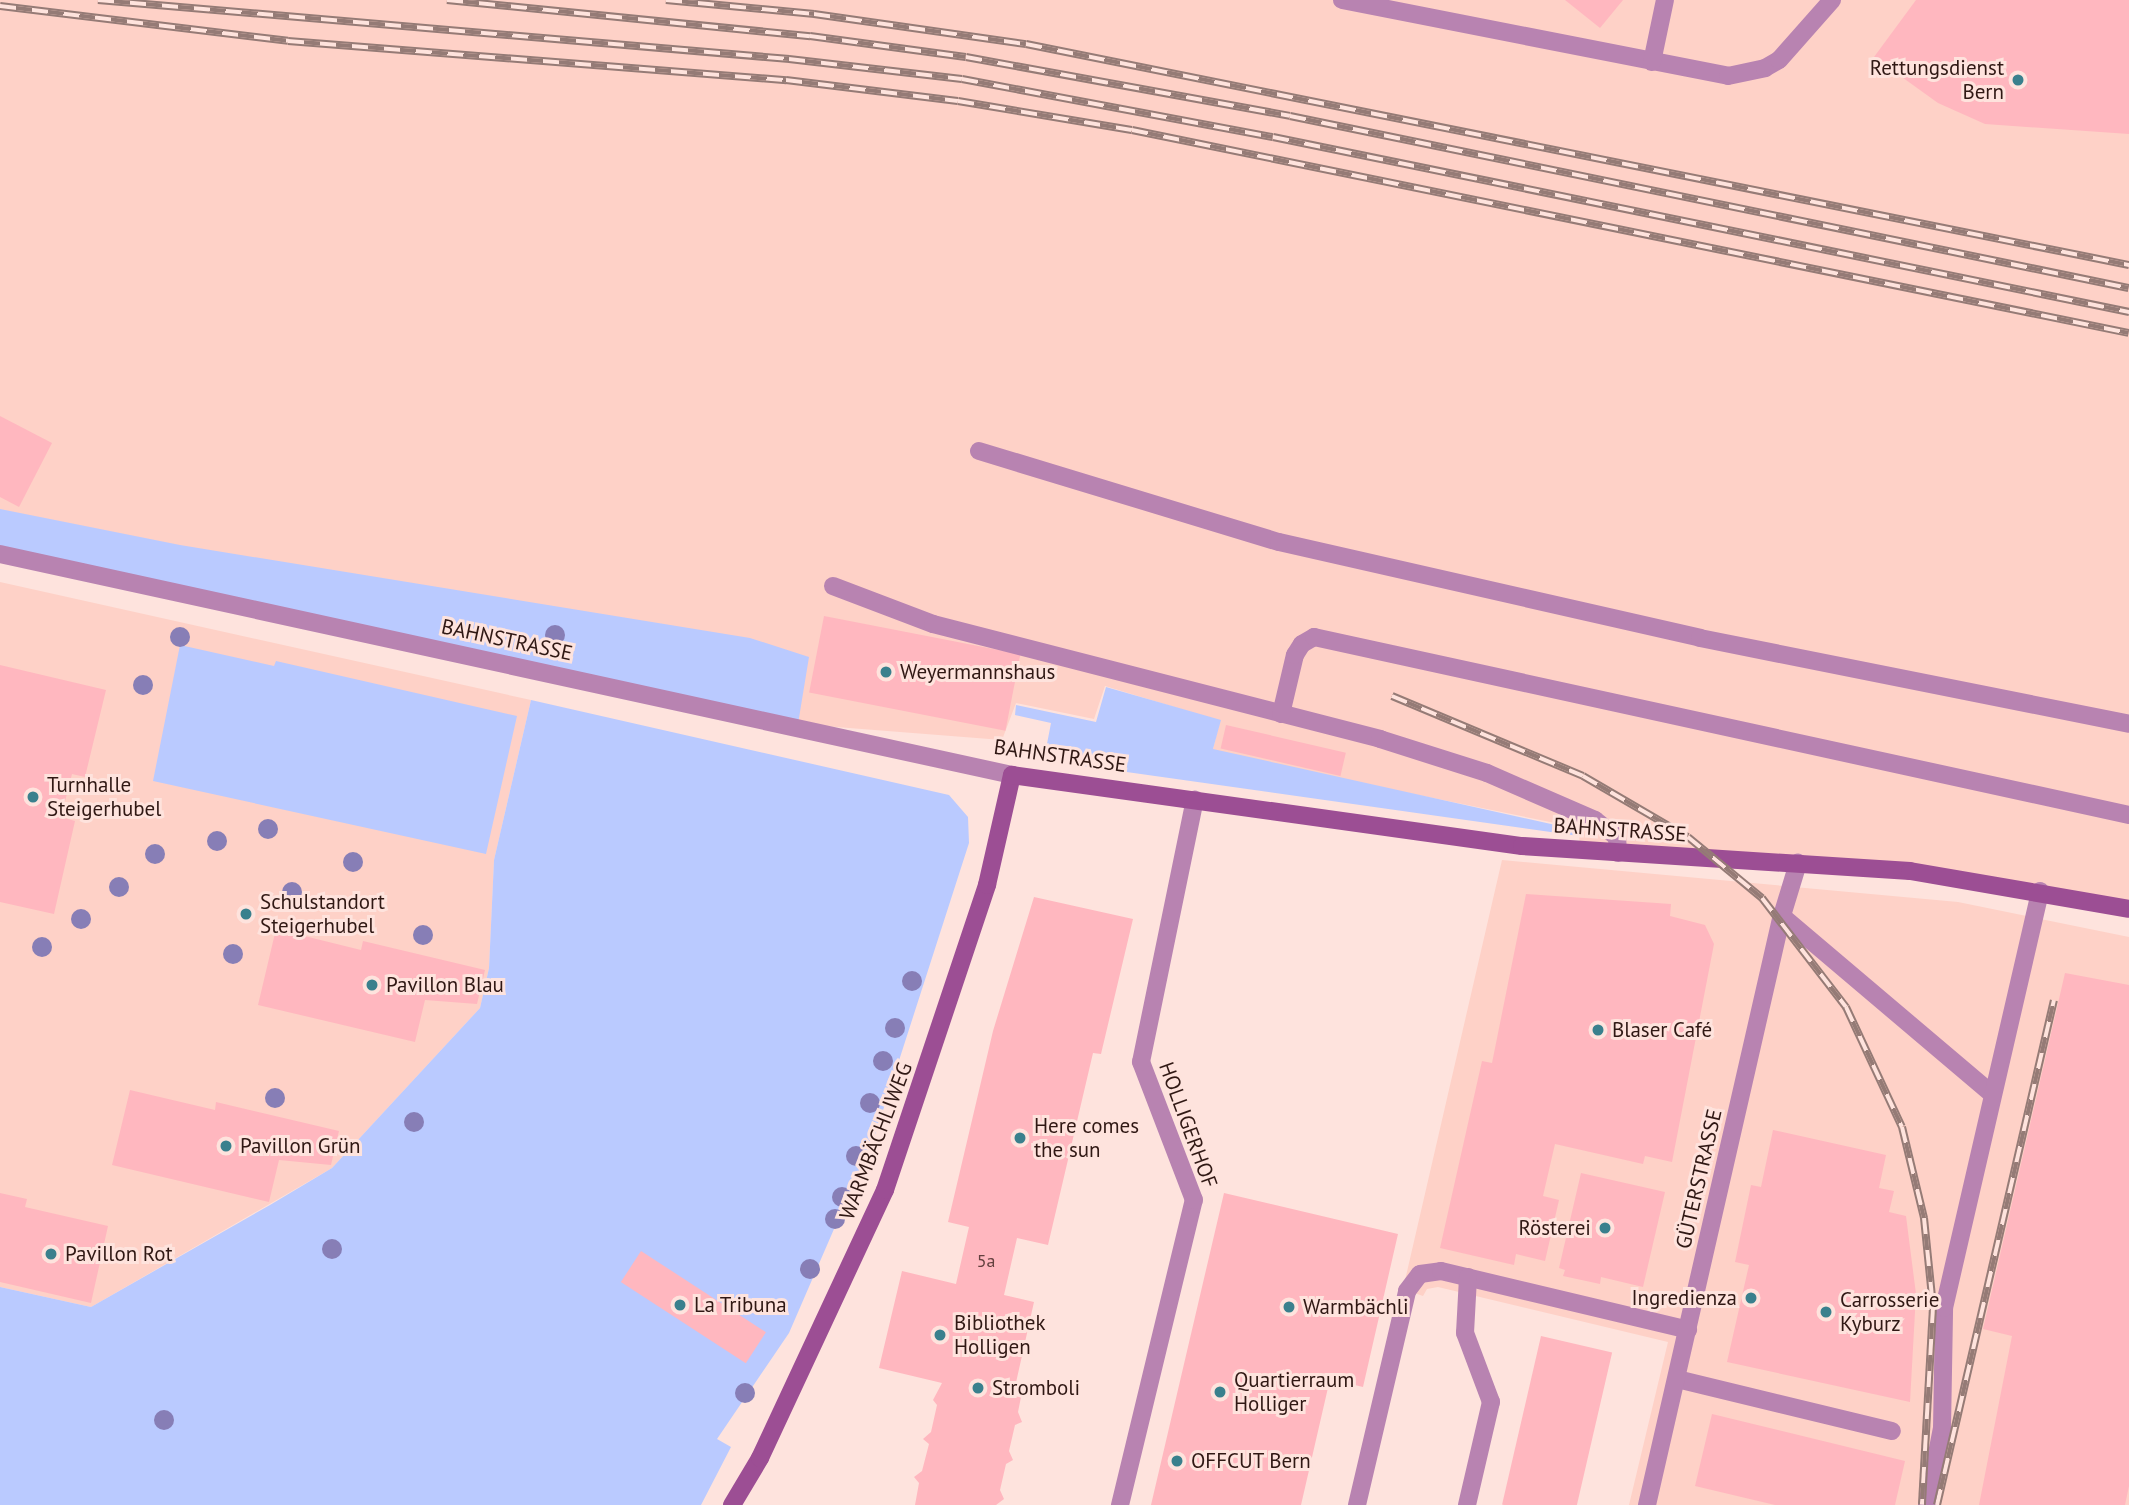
<!DOCTYPE html>
<html>
<head>
<meta charset="utf-8">
<style>
  body { margin:0 }
  #map { position:relative; width:2129px; height:1505px; overflow:hidden; background:#fee3dd; font-family:"PT Sans",sans-serif }
  div>[style] { position:absolute }
  .built>* { inset:0; background:#fed1c7 }
  .green>* { inset:0; background:#bacaff }
  .building>* { inset:0; background:#ffb7bf; transform-origin:0 0 }
  .lane>* { height:18px; margin:-9px; padding:0 9px; transform-origin:9px; border-radius:9px; background:#b883b1 }
  .street>* { height:18px; margin:-9px; padding:0 9px; transform-origin:9px; border-radius:9px; background:#b883b1 }
  .secondary>* { height:18px; margin:-9px; padding:0 9px; transform-origin:9px; border-radius:9px; background:#9c4e94 }
  .rail>* { height:8px; margin-top:-4px; transform-origin:0; background:repeating-linear-gradient(90deg,#fee3dd 0 16px,#957b76 0 32px); box-sizing:border-box; border-block:2px solid #957b76 }
  .trees>* { width:20px; height:20px; margin:-10px; border-radius:50%; background:#877eb6 }
  .dots>* { width:19px; height:19px; translate:-50% -50%; box-sizing:border-box; border:4px solid #fee3dd; border-radius:50% }
  span { translate:-50% -50%; white-space:nowrap; text-align:center; line-height:1.15; -webkit-text-stroke:6px #fee3dd; paint-order:stroke }
  .number-label { font-size:18px; color:#64403f }
  .number-label span { -webkit-text-stroke-width:0 }
  .poi-label { font-size:21px; color:#301814 }
  .right { translate:-100% -50%; text-align:right }
  .left { translate:0 -50%; text-align:left }
  .street-label { font-size:21px; color:#301814 }
</style>
</head>
<body>
<div id="map">
  <div class="built">
    <div style="clip-path:polygon(0 0,2129px 0,2129px 909px,2001px 884px,1580px 850px,1579px 831px,1560px 824px,1212px 753px,1220px 721px,1105px 686px,1094px 719px,1016px 703px,1002px 740px,798px 724px,799px 709px,0 529px)"></div>
    <div style="clip-path:polygon(0 582px,531px 700px,494px 860px,489px 968px,480px 1008px,332px 1168px,91px 1307px,0 1287px)"></div>
    <div style="clip-path:polygon(1502px 860px,1958px 902px,2129px 937px,2129px 1505px,1629px 1505px,1668px 1342px,1438px 1287px,1427px 1289px,1423px 1296px,1403px 1289px)"></div>
  </div>
  <div class="green">
    <div style="clip-path:polygon(0 509px,180px 545px,750px 638px,809px 657px,798px 724px,0 546px)"></div>
    <div style="clip-path:polygon(180px 645px,274px 666px,276px 661px,517px 716px,486px 854px,153px 781px)"></div>
    <div style="clip-path:polygon(1106px 687px,1221px 720px,1213px 749px,1560px 826px,1580px 831px,1579px 836px,1077px 765px,1071px 746px,1046px 749px,1051px 723px,1015px 715px,1016px 705px,1096px 722px)"></div>
    <div style="clip-path:polygon(531px 700px,949px 795px,968px 817px,969px 843px,876px 1132px,789px 1333px,717px 1439px,731px 1447px,701px 1505px,0 1505px,0 1287px,91px 1307px,270px 1205px,332px 1168px,480px 1008px,489px 968px,494px 860px)"></div>
  </div>
  <div class="building">
    <div style="clip-path:polygon(1565px 0,1623px 0,1600px 28px)"></div>
    <div style="clip-path:polygon(1916px 0,2129px 0,2129px 134px,1985px 124px,1938px 103px,1874px 57px)"></div>
    <div style="clip-path:polygon(0 416px,52px 443px,19px 507px,0 497px)"></div>
    <div style="left:824px;top:616px;width:200px;height:78px;rotate:11deg"></div>
    <div style="clip-path:polygon(0 665px,106px 690px,85px 777px,72px 774px,61px 817px,75px 821px,54px 914px,0 902px)"></div>
    <div style="left:1226px;top:725px;width:123px;height:24px;rotate:13deg"></div>
    <div style="clip-path:polygon(1526px 894px,1671px 904px,1670px 916px,1705px 925px,1714px 944px,1672px 1162px,1645px 1156px,1643px 1164px,1555px 1144px,1543px 1196px,1559px 1200px,1545px 1261px,1516px 1254px,1514px 1265px,1440px 1248px,1482px 1061px,1492px 1063px)"></div>
    <div style="clip-path:polygon(1034px 897px,1133px 919px,1101px 1054px,1093px 1053px,1048px 1245px,1017px 1238px,1004px 1295px,1034px 1302px,1013px 1396px,1021px 1397px,1018px 1412px,1022px 1422px,1015px 1425px,1009px 1451px,1013px 1460px,1006px 1464px,1000px 1490px,1004px 1499px,996px 1505px,915px 1505px,919px 1483px,914px 1477px,922px 1471px,929px 1444px,923px 1439px,931px 1432px,937px 1405px,933px 1400px,942px 1383px,879px 1368px,902px 1271px,956px 1284px,969px 1227px,948px 1222px,993px 1031px)"></div>
    <div style="clip-path:polygon(276px 929px,361px 950px,363px 941px,485px 970px,477px 1004px,425px 1000px,415px 1042px,258px 1005px)"></div>
    <div style="clip-path:polygon(2065px 973px,2129px 985px,2129px 1486px,2125px 1505px,1979px 1505px,2012px 1336px,1983px 1329px)"></div>
    <div style="clip-path:polygon(130px 1090px,215px 1110px,216px 1102px,339px 1131px,331px 1165px,279px 1160px,269px 1202px,112px 1165px)"></div>
    <div style="clip-path:polygon(1773px 1130px,1886px 1155px,1879px 1188px,1894px 1191px,1889px 1212px,1906px 1216px,1916px 1294px,1910px 1402px,1727px 1362px,1749px 1265px,1735px 1262px,1751px 1185px,1761px 1187px)"></div>
    <div style="clip-path:polygon(1581px 1173px,1665px 1192px,1643px 1287px,1601px 1277px,1600px 1284px,1563px 1276px,1565px 1270px,1559px 1268px)"></div>
    <div style="clip-path:polygon(0 1193px,27px 1199px,25px 1207px,108px 1226px,91px 1303px,0 1282px)"></div>
    <div style="clip-path:polygon(1224px 1193px,1398px 1234px,1363px 1387px,1330px 1379px,1301px 1505px,1151px 1505px)"></div>
    <div style="left:641px;top:1251px;width:149px;height:37px;rotate:33deg"></div>
    <div style="left:1541px;top:1336px;width:73px;height:173px;rotate:13deg"></div>
    <div style="clip-path:polygon(1712px 1414px,1905px 1461px,1895px 1505px,1775px 1505px,1695px 1486px)"></div>
  </div>
  <div class="lane">
    <div style="left:1342px;top:0;width:393px;rotate:11.1deg"></div>
    <div style="left:1728px;top:76px;width:38px;rotate:-12deg"></div>
    <div style="left:1765px;top:68px;width:16px;rotate:-30deg"></div>
    <div style="left:1779px;top:60px;width:80px;rotate:-48.5deg"></div>
    <div style="left:1652px;top:62px;width:63px;rotate:-78.2deg"></div>
    <div style="left:979px;top:451px;width:313px;rotate:16.9deg"></div>
    <div style="left:1279px;top:542px;width:432px;rotate:12.8deg"></div>
    <div style="left:1700px;top:638px;width:438px;rotate:11.3deg"></div>
    <div style="left:833px;top:586px;width:107px;rotate:20.8deg"></div>
    <div style="left:933px;top:624px;width:462px;rotate:14.4deg"></div>
    <div style="left:1380px;top:739px;width:112px;rotate:17.6deg"></div>
    <div style="left:1487px;top:773px;width:118px;rotate:23.5deg"></div>
    <div style="left:1595px;top:820px;width:28px;rotate:38deg"></div>
    <div style="left:1617px;top:837px;width:16px;rotate:86deg"></div>
    <div style="left:1281px;top:714px;width:61px;rotate:-76.7deg"></div>
    <div style="left:1295px;top:655px;width:13px;rotate:-58deg"></div>
    <div style="left:1302px;top:644px;width:14px;rotate:-30deg"></div>
    <div style="left:1314px;top:637px;width:834px;rotate:12.32deg"></div>
    <div style="left:1782px;top:916px;width:274px;rotate:40.3deg"></div>
    <div style="left:1677px;top:1379px;width:221px;rotate:13.6deg"></div>
    <div style="left:1357px;top:1505px;width:220px;rotate:-76.8deg"></div>
    <div style="left:1407px;top:1291px;width:21px;rotate:-53deg"></div>
    <div style="left:1420px;top:1274px;width:21px;rotate:-8deg"></div>
    <div style="left:1441px;top:1271px;width:254px;rotate:13.4deg"></div>
    <div style="left:1467px;top:1505px;width:106px;rotate:-76.9deg"></div>
    <div style="left:1491px;top:1402px;width:74px;rotate:-110.6deg"></div>
    <div style="left:1465px;top:1333px;width:56px;rotate:-86.9deg"></div>
    <div style="left:1927px;top:1505px;width:78px;rotate:-79deg"></div>
    <div style="left:1942px;top:1428px;width:120px;rotate:-89deg"></div>
    <div style="left:1944px;top:1308px;width:428px;rotate:-77deg"></div>
  </div>
  <div class="street">
    <div style="left:0;top:554px;width:1036px;rotate:12.32deg"></div>
    <div style="left:1120px;top:1505px;width:314px;rotate:-76.4deg"></div>
    <div style="left:1194px;top:1200px;width:148px;rotate:-111deg"></div>
    <div style="left:1141px;top:1062px;width:268px;rotate:-78.4deg"></div>
    <div style="left:1647px;top:1505px;width:601px;rotate:-77.12deg"></div>
    <div style="left:1781px;top:919px;width:59px;rotate:-73.1deg"></div>
  </div>
  <div class="secondary">
    <div style="left:732px;top:1505px;width:55px;rotate:-59.2deg"></div>
    <div style="left:760px;top:1458px;width:296px;rotate:-65deg"></div>
    <div style="left:885px;top:1190px;width:322px;rotate:-71.5deg"></div>
    <div style="left:987px;top:885px;width:113px;rotate:-77.2deg"></div>
    <div style="left:1012px;top:775px;width:515px;rotate:7.93deg"></div>
    <div style="left:1522px;top:846px;width:389px;rotate:3.7deg"></div>
    <div style="left:1910px;top:871px;width:222px;rotate:9.8deg"></div>
  </div>
  <div class="rail">
    <div style="left:98px;top:0;width:694px;rotate:4.88deg"></div>
    <div style="left:789px;top:59px;width:174px;rotate:6.6deg"></div>
    <div style="left:962px;top:79px;width:316px;rotate:10.6deg"></div>
    <div style="left:1273px;top:137px;width:874px;rotate:11.55deg"></div>
    <div style="left:447px;top:0;width:365px;rotate:5.7deg"></div>
    <div style="left:810px;top:36px;width:157px;rotate:7.7deg"></div>
    <div style="left:966px;top:57px;width:329px;rotate:10.3deg"></div>
    <div style="left:1290px;top:116px;width:856px;rotate:11.59deg"></div>
    <div style="left:666px;top:0;width:149px;rotate:5.4deg"></div>
    <div style="left:814px;top:14px;width:214px;rotate:8.1deg"></div>
    <div style="left:1026px;top:44px;width:1125px;rotate:11.33deg"></div>
    <div style="left:0;top:6px;width:290px;rotate:6.9deg"></div>
    <div style="left:288px;top:41px;width:500px;rotate:4.5deg"></div>
    <div style="left:786px;top:80px;width:173px;rotate:7deg"></div>
    <div style="left:958px;top:101px;width:176px;rotate:9.5deg"></div>
    <div style="left:1132px;top:130px;width:1017px;rotate:11.51deg"></div>
    <div style="left:1392px;top:696px;width:207px;rotate:22.7deg"></div>
    <div style="left:1583px;top:776px;width:121px;rotate:30.2deg"></div>
    <div style="left:1688px;top:837px;width:96px;rotate:39.5deg"></div>
    <div style="left:1762px;top:898px;width:138px;rotate:52.4deg"></div>
    <div style="left:1846px;top:1007px;width:132px;rotate:65deg"></div>
    <div style="left:1902px;top:1127px;width:94px;rotate:76.4deg"></div>
    <div style="left:1924px;top:1218px;width:89px;rotate:84.2deg"></div>
    <div style="left:1933px;top:1307px;width:198px;rotate:93.2deg"></div>
    <div style="left:1937px;top:1505px;width:518px;rotate:-76.96deg"></div>
  </div>
  <div class="trees">
    <div style="left:555px;top:635px"></div>
    <div style="left:180px;top:637px"></div>
    <div style="left:143px;top:685px"></div>
    <div style="left:268px;top:829px"></div>
    <div style="left:217px;top:841px"></div>
    <div style="left:155px;top:854px"></div>
    <div style="left:353px;top:862px"></div>
    <div style="left:119px;top:887px"></div>
    <div style="left:292px;top:892px"></div>
    <div style="left:81px;top:919px"></div>
    <div style="left:423px;top:935px"></div>
    <div style="left:42px;top:947px"></div>
    <div style="left:233px;top:954px"></div>
    <div style="left:912px;top:981px"></div>
    <div style="left:895px;top:1028px"></div>
    <div style="left:883px;top:1061px"></div>
    <div style="left:275px;top:1098px"></div>
    <div style="left:870px;top:1103px"></div>
    <div style="left:414px;top:1122px"></div>
    <div style="left:856px;top:1156px"></div>
    <div style="left:842px;top:1197px"></div>
    <div style="left:835px;top:1219px"></div>
    <div style="left:332px;top:1249px"></div>
    <div style="left:810px;top:1269px"></div>
    <div style="left:745px;top:1393px"></div>
    <div style="left:164px;top:1420px"></div>
  </div>
  <div class="dots">
    <div style="left:2018px;top:80px;background:#3a808d"></div>
    <div style="left:886px;top:672px;background:#3a808d"></div>
    <div style="left:33px;top:797px;background:#3a808d"></div>
    <div style="left:246px;top:914px;background:#3a808d"></div>
    <div style="left:372px;top:985px;background:#3a808d"></div>
    <div style="left:1598px;top:1030px;background:#3a808d"></div>
    <div style="left:1020px;top:1138px;background:#3a808d"></div>
    <div style="left:226px;top:1146px;background:#3a808d"></div>
    <div style="left:1605px;top:1228px;background:#3a808d"></div>
    <div style="left:51px;top:1254px;background:#3a808d"></div>
    <div style="left:1751px;top:1298px;background:#3a808d"></div>
    <div style="left:680px;top:1305px;background:#3a808d"></div>
    <div style="left:1289px;top:1307px;background:#3a808d"></div>
    <div style="left:1826px;top:1312px;background:#3a808d"></div>
    <div style="left:940px;top:1335px;background:#3a808d"></div>
    <div style="left:978px;top:1388px;background:#3a808d"></div>
    <div style="left:1220px;top:1392px;background:#3a808d"></div>
    <div style="left:1177px;top:1461px;background:#3a808d"></div>
  </div>
  <div class="number-label">
    <span style="left:986px;top:1261px">5a</span>
  </div>
  <div class="poi-label">
    <span class="right" style="left:2004px;top:80px">Rettungsdienst<br>Bern</span>
    <span class="left" style="left:900px;top:672px">Weyermannshaus</span>
    <span class="left" style="left:47px;top:797px">Turnhalle<br>Steigerhubel</span>
    <span class="left" style="left:260px;top:914px">Schulstandort<br>Steigerhubel</span>
    <span class="left" style="left:386px;top:985px">Pavillon Blau</span>
    <span class="left" style="left:1612px;top:1030px">Blaser Café</span>
    <span class="left" style="left:1034px;top:1138px">Here comes<br>the sun</span>
    <span class="left" style="left:240px;top:1146px">Pavillon Grün</span>
    <span class="right" style="left:1591px;top:1228px">Rösterei</span>
    <span class="left" style="left:65px;top:1254px">Pavillon Rot</span>
    <span class="right" style="left:1737px;top:1298px">Ingredienza</span>
    <span class="left" style="left:1840px;top:1312px">Carrosserie<br>Kyburz</span>
    <span class="left" style="left:694px;top:1305px">La Tribuna</span>
    <span class="left" style="left:1303px;top:1307px">Warmbächli</span>
    <span class="left" style="left:954px;top:1335px">Bibliothek<br>Holligen</span>
    <span class="left" style="left:1234px;top:1392px">Quartierraum<br>Holliger</span>
    <span class="left" style="left:992px;top:1388px">Stromboli</span>
    <span class="left" style="left:1191px;top:1461px">OFFCUT Bern</span>
  </div>
  <div class="street-label">
    <span style="left:507px;top:640px;rotate:12deg">BAHNSTRASSE</span>
    <span style="left:1060px;top:756px;rotate:8deg">BAHNSTRASSE</span>
    <span style="left:1620px;top:830px;rotate:4deg">BAHNSTRASSE</span>
    <span style="left:1188px;top:1125px;rotate:70deg">HOLLIGERHOF</span>
    <span style="left:876px;top:1141px;rotate:-69deg">WARMBÄCHLIWEG</span>
    <span style="left:1699px;top:1179px;rotate:-77deg">GÜTERSTRASSE</span>
  </div>
</div>
</body>
</html>
